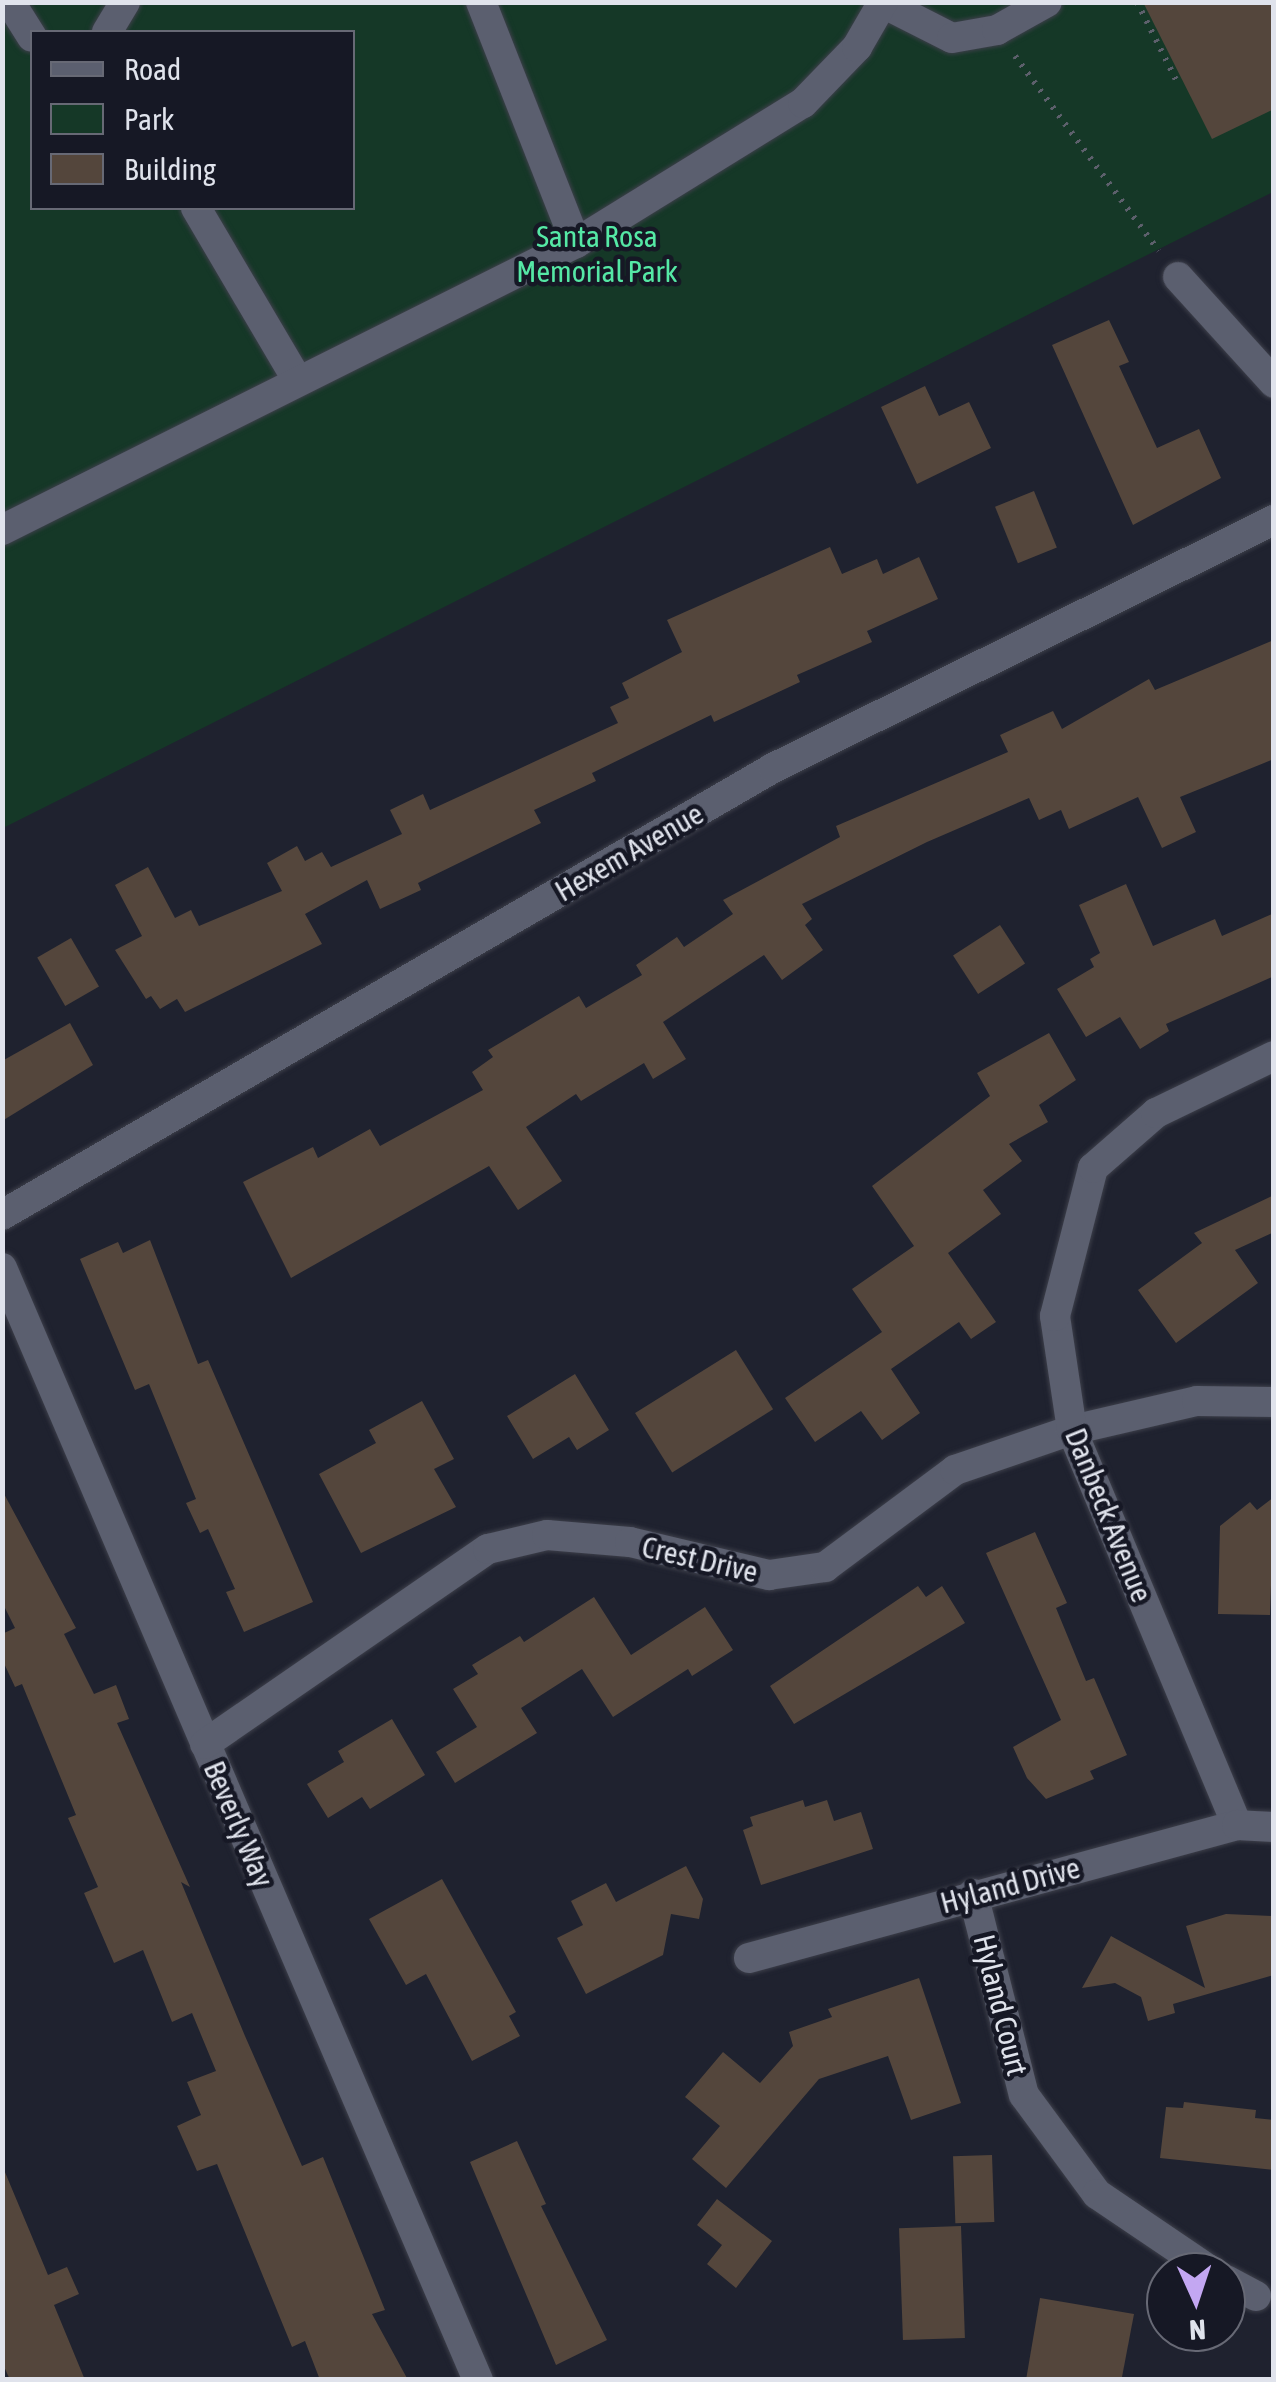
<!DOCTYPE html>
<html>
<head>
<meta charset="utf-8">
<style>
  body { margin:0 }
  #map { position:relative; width:1276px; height:2382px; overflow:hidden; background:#1f222f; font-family:"Asap Condensed",sans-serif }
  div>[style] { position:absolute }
  .green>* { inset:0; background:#153827 }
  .building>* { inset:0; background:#54463c; transform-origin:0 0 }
  .path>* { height:6px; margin-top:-3px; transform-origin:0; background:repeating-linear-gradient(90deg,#5d606c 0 2.5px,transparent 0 10.5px) }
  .roads { filter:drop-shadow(0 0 2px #3d3f4a) drop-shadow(0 0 2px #3d3f4a) }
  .minor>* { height:30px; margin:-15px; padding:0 15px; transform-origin:15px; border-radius:15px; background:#5b5f6f }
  span { translate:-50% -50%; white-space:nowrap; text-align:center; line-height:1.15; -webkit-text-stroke:9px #161825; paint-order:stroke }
  .park-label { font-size:30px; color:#55e8a5 }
  .street-label { font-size:30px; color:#e0e3ec }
  .frame { position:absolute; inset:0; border:5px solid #e0e3ec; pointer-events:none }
  .legend { position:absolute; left:30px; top:30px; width:325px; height:180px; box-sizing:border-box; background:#161825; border:2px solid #676975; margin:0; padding:12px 18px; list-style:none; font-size:30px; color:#e0e3ec }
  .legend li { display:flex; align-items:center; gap:20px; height:50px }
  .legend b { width:50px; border:2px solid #676975 }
  .north { position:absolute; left:1146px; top:2252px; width:100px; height:100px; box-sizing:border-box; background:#161825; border:2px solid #676975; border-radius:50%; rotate:177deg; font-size:28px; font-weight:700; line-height:40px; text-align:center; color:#e0e3ec }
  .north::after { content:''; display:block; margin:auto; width:35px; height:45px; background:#c3a7f2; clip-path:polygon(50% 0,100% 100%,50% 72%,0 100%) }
</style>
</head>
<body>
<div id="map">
  <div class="green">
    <div style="clip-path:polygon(evenodd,3px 3px,1273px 3px,1273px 192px,3px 828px,3px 3px,32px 32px,352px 32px,352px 208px,32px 208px,32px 32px)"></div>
  </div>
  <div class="building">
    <div style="clip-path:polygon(1143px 2px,1274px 2px,1274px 109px,1212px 139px)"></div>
    <div style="clip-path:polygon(1109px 320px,1129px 362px,1119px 366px,1157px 448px,1199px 429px,1221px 478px,1133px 525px,1052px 345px)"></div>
    <div style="clip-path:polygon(925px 386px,939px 416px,969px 402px,991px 448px,917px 484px,881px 407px)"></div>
    <div style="left:1034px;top:491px;width:61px;height:42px;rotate:68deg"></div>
    <div style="clip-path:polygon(830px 547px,842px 574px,877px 559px,883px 574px,919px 557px,938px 599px,867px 631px,872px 642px,797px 675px,800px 682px,714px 722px,711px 715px,592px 773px,596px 781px,534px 810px,541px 823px,418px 883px,421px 890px,380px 909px,367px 880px,305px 914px,322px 944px,185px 1012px,177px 999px,160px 1009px,151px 996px,146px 999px,115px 950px,142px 936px,115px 885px,148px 867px,175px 918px,191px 910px,199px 926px,282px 891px,267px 863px,297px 846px,305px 861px,322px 852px,331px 867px,402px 834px,390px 810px,423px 794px,430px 810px,618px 723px,610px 707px,629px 698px,622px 683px,682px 652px,667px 620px)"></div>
    <div style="clip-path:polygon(1274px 640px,1274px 759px,1180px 797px,1196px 832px,1162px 848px,1138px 797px,1069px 829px,1061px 810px,1039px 820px,1029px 798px,927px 842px,802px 904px,812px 919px,805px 925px,823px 950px,782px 980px,764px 955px,663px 1022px,686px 1059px,653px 1079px,644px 1063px,581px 1101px,576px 1094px,526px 1127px,562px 1181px,518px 1210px,489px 1166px,291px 1278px,243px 1182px,313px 1147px,318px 1158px,370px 1129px,380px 1146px,483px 1090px,472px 1072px,493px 1057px,488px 1050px,579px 996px,586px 1008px,642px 975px,636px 965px,677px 937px,684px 947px,733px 914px,723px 900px,840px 837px,836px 826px,1008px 752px,1000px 735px,1053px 711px,1062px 729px,1149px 679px,1155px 690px)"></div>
    <div style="clip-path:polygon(1126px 884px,1153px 946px,1215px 919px,1222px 936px,1274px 913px,1274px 976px,1166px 1024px,1169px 1031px,1140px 1049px,1120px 1017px,1086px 1037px,1057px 989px,1094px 967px,1090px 959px,1100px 953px,1079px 905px)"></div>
    <div style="left:1000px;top:925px;width:46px;height:56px;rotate:57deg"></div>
    <div style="left:71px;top:938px;width:56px;height:39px;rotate:60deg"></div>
    <div style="clip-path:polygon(70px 1023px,93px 1065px,2px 1121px,2px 1061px)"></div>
    <div style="clip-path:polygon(1049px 1033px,1076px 1080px,1039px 1105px,1048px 1122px,1009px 1144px,1022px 1161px,983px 1190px,1001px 1214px,948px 1253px,996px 1322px,971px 1339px,959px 1322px,891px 1369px,920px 1413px,882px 1440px,861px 1411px,815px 1442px,785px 1398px,882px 1332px,852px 1289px,914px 1246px,872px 1186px,990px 1096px,977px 1073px)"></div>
    <div style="clip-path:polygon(1274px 1195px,1274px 1232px,1235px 1250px,1258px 1283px,1176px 1343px,1138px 1290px,1202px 1243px,1194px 1233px)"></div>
    <div style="clip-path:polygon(150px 1240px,198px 1364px,208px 1360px,313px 1602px,244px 1632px,226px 1592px,235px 1589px,208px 1529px,200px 1533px,186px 1503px,196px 1499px,149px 1384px,135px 1390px,80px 1259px,118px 1242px,123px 1253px)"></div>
    <div style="left:736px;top:1350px;width:70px;height:119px;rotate:58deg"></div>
    <div style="clip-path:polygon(575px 1374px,609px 1430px,577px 1450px,569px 1437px,533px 1459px,507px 1416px)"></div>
    <div style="clip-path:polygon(422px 1401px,454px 1459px,434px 1469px,456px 1507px,361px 1553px,319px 1474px,376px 1443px,369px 1430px)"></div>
    <div style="clip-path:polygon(2px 1490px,76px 1628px,64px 1634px,94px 1694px,116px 1685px,129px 1719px,117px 1723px,190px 1887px,181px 1882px,245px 2036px,302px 2166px,323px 2157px,385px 2310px,372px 2314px,408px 2380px,320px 2380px,305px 2341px,292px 2347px,217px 2164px,197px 2171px,177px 2126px,201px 2115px,187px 2082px,216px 2071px,192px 2013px,172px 2022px,143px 1950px,114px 1963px,84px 1893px,98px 1887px,68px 1818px,76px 1815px,22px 1684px,15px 1687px,2px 1659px,2px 1634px,15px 1628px,2px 1602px)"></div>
    <div style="clip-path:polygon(1274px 1497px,1270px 1615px,1218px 1614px,1220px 1526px,1250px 1502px,1257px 1510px)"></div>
    <div style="clip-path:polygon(1035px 1532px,1067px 1603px,1056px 1608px,1086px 1681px,1094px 1678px,1127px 1755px,1090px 1771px,1094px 1779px,1046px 1799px,1027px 1778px,1013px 1747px,1061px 1720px,986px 1553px)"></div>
    <div style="clip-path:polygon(918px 1586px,926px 1597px,942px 1586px,965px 1623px,794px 1724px,770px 1686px)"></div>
    <div style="clip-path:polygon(594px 1597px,631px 1655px,705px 1607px,733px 1650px,692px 1676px,688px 1669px,613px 1717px,582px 1669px,521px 1708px,537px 1733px,455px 1783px,436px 1752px,477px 1727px,453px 1689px,478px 1674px,472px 1665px,520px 1636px,524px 1642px)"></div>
    <div style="clip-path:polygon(392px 1719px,425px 1775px,370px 1809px,362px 1797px,328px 1818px,307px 1784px,344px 1762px,338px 1751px)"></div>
    <div style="clip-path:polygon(803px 1800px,805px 1807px,827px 1800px,834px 1821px,861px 1812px,873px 1849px,761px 1885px,743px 1830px,753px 1826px,750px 1817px)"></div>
    <div style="clip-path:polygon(686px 1866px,703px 1899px,699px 1919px,671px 1914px,663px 1955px,586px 1994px,557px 1938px,583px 1925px,571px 1901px,606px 1883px,616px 1902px)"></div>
    <div style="clip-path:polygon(442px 1879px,516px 2012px,509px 2016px,520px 2036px,472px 2061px,426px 1974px,406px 1985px,369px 1919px)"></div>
    <div style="clip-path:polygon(1226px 1914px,1274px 1916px,1274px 1975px,1173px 2004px,1175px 2013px,1148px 2021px,1141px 1997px,1115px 1983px,1082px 1988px,1111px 1936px,1205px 1988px,1186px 1926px)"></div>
    <div style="clip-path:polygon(919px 1978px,961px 2103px,911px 2120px,888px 2056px,819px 2079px,726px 2188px,692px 2159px,720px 2126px,685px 2097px,723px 2052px,760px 2083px,793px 2046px,789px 2032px,832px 2017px,828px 2009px)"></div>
    <div style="clip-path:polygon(1184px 2102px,1256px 2110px,1255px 2118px,1274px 2120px,1274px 2170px,1160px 2158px,1166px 2107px,1183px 2108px)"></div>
    <div style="clip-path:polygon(517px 2141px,546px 2204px,541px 2206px,607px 2340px,556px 2365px,470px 2162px)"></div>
    <div style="left:992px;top:2155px;width:67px;height:39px;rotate:88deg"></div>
    <div style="clip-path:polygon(2px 2165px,48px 2275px,67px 2267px,79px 2294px,54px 2305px,85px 2380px,10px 2380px,2px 2362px)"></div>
    <div style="clip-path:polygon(717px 2199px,772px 2241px,736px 2288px,707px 2264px,722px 2245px,697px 2225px)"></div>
    <div style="left:961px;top:2226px;width:112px;height:62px;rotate:88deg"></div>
    <div style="clip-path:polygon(1040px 2298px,1134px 2314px,1122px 2377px,1026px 2380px)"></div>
  </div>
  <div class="path">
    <div style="left:1137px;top:2px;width:92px;rotate:63.4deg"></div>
    <div style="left:1015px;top:56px;width:242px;rotate:53.6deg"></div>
  </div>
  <div class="roads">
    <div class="minor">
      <div style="left:10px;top:2px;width:41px;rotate:57.8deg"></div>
      <div style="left:481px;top:2px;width:259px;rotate:68.5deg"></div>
      <div style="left:883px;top:3px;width:77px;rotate:26.9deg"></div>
      <div style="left:952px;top:38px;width:46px;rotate:-10.1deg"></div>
      <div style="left:997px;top:30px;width:57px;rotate:-29.2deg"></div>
      <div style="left:107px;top:32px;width:35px;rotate:-59deg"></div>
      <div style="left:196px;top:208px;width:201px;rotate:59.5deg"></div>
      <div style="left:1178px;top:277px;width:143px;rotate:47.8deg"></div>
      <div style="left:2px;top:530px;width:642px;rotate:-26.57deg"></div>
      <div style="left:576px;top:243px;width:267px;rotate:-31.7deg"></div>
      <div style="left:803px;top:103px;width:78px;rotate:-46deg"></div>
      <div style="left:857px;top:47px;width:52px;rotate:-60deg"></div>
      <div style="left:2px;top:1215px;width:891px;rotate:-30.1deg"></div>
      <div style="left:773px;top:768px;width:559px;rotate:-26.34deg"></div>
      <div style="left:2px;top:1268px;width:1210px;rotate:66.83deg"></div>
      <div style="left:205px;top:1744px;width:344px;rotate:-34.6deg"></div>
      <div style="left:488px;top:1549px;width:61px;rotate:-13.3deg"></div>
      <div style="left:547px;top:1535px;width:83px;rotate:4.8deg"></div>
      <div style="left:630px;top:1542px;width:143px;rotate:13.4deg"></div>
      <div style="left:769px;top:1575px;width:57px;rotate:-8.1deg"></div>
      <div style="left:825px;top:1567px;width:162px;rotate:-36.7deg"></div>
      <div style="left:955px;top:1470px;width:124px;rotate:-18.9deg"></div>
      <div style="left:1072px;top:1430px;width:128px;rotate:-13.1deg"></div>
      <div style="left:1197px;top:1401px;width:77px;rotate:0.7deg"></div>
      <div style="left:1237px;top:1825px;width:428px;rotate:-112.7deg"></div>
      <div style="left:1072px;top:1430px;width:115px;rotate:-98.5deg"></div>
      <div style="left:1055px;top:1316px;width:153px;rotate:-75.6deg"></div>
      <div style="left:1093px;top:1168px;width:84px;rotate:-41.1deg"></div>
      <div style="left:1156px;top:1113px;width:131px;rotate:-25.8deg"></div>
      <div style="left:973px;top:1894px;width:207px;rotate:75.8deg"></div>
      <div style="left:1024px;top:2095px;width:123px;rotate:53.6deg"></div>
      <div style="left:1097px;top:2194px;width:139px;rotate:34.1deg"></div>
      <div style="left:749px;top:1958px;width:506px;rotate:-15.25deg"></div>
      <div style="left:1237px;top:1825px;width:37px;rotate:3deg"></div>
      <div style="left:1226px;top:2280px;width:34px;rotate:28deg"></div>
    </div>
  </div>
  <div class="park-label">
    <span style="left:597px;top:253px">Santa Rosa<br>Memorial Park</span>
  </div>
  <div class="street-label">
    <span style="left:629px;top:852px;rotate:-30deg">Hexem Avenue</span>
    <span style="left:1109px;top:1515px;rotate:68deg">Danbeck Avenue</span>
    <span style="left:700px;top:1559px;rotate:13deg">Crest Drive</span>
    <span style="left:239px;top:1824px;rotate:67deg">Beverly Way</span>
    <span style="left:1010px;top:1885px;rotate:-15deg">Hyland Drive</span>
    <span style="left:1001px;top:2005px;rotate:76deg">Hyland Court</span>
  </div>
  <div class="frame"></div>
  <ul class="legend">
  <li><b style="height:12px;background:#5b5f6f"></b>Road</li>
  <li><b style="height:28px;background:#153827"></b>Park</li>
  <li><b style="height:28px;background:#54463c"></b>Building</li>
  </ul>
  <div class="north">N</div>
</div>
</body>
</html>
